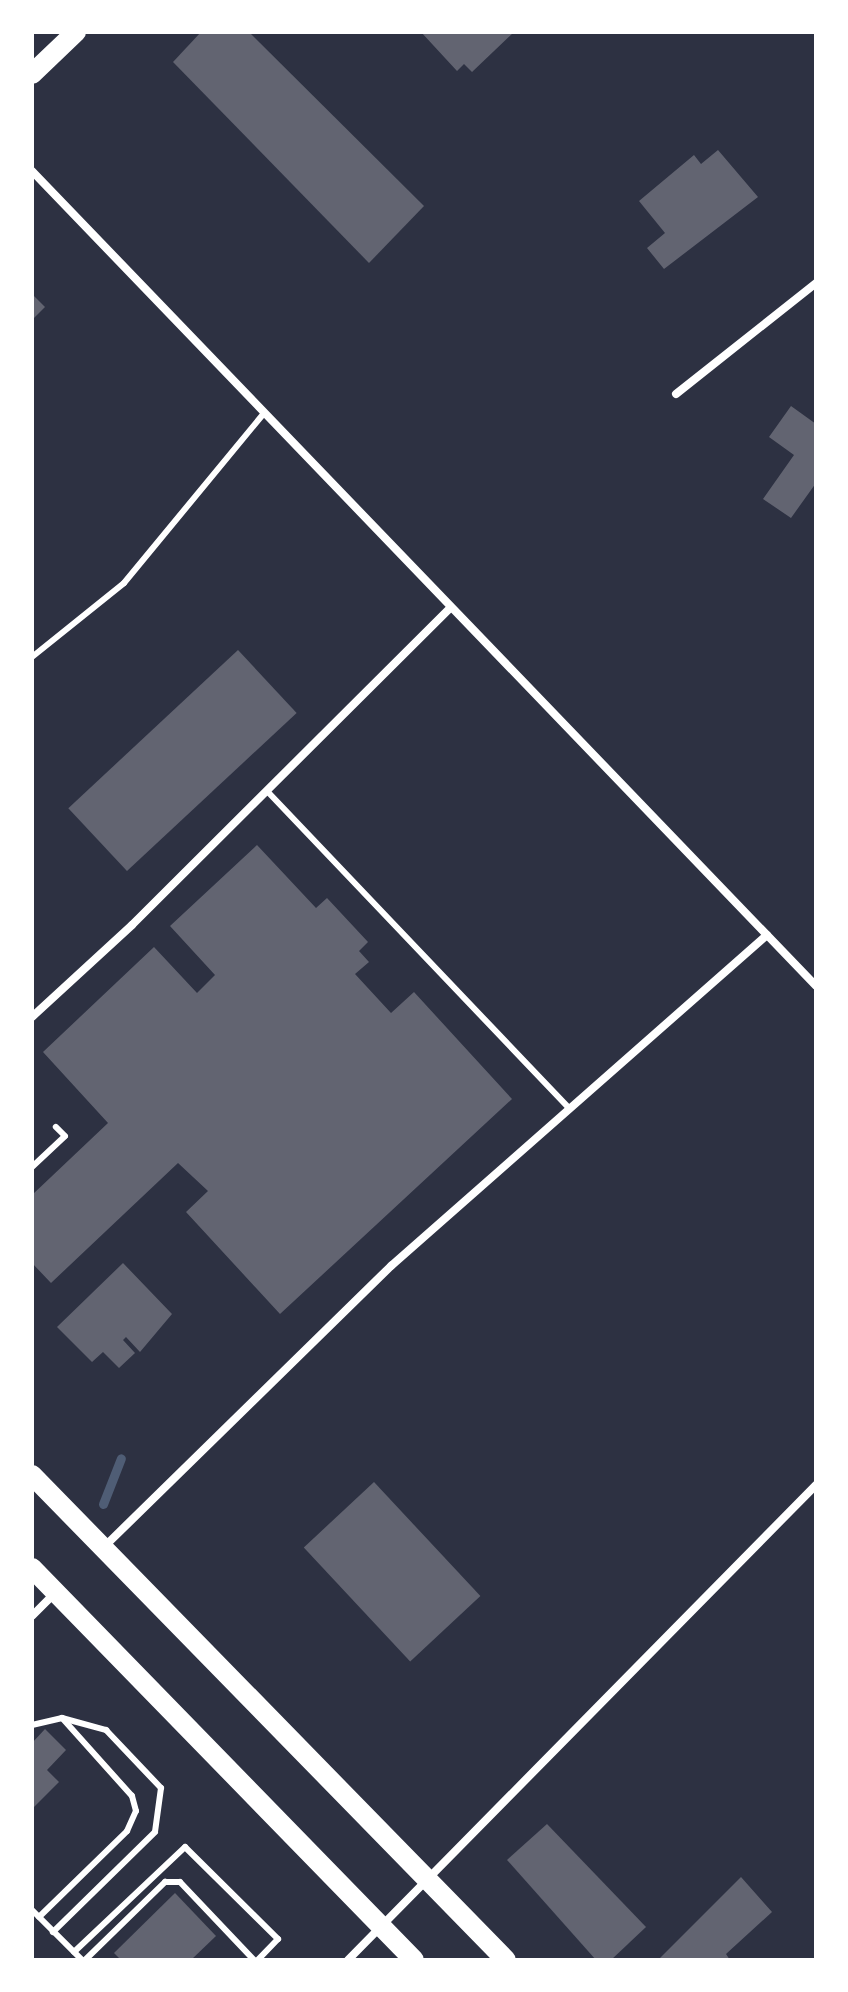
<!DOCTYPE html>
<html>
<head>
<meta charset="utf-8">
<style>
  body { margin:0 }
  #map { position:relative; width:848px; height:1992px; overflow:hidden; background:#2d3142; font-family:"PT Sans Narrow",sans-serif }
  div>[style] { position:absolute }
  .stream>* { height:9px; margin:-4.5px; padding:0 4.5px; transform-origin:4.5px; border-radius:4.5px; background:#4f5d75 }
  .building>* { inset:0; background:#626471; transform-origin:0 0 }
  .service>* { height:6px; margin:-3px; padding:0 3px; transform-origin:3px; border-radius:3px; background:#fff }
  .minor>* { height:8px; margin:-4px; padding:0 4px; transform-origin:4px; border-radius:4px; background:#fff }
  .primary>* { height:20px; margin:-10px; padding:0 10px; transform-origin:10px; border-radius:10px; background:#fff }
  span { translate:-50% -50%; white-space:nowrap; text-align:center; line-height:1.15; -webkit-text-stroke:7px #fff; paint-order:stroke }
  .frame { position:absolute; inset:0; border:34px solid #fff; pointer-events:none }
</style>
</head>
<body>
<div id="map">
  <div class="stream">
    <div style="left:103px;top:1504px;width:49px;rotate:-68.6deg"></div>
  </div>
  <div class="building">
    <div style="clip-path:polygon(201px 32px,249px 32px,424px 206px,369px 263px,173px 62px)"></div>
    <div style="clip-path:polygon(421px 32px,514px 32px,472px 72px,464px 64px,457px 71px)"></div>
    <div style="clip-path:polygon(718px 150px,758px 197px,664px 269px,647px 248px,665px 233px,639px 201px,694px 155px,701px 164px)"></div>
    <div style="clip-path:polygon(32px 294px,45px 307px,32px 320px)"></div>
    <div style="clip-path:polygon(791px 406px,816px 424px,816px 483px,791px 518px,763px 499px,794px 455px,769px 437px)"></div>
    <div style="left:238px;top:650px;width:86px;height:232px;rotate:47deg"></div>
    <div style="clip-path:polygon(257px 845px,316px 908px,327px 898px,368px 942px,359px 951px,369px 962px,355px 974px,391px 1013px,414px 992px,512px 1099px,280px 1314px,186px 1212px,208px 1191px,178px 1163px,51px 1283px,32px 1263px,32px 1195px,108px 1123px,43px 1052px,154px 947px,197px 993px,215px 975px,170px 926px)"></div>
    <div style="clip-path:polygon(123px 1263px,172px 1314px,140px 1352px,126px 1337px,123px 1340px,135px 1353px,119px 1368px,103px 1352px,92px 1362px,57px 1327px)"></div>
    <div style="left:374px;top:1482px;width:156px;height:96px;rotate:47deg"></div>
    <div style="clip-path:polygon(45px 1729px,66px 1750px,47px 1770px,59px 1782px,34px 1807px,32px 1743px)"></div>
    <div style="clip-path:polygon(547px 1824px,646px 1927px,611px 1960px,596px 1960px,507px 1860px)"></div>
    <div style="clip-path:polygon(741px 1877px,772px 1912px,726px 1954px,730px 1960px,658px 1960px)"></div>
    <div style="clip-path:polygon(175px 1893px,216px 1936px,191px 1960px,121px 1960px,114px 1953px)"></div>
  </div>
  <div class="service">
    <div style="left:32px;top:657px;width:118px;rotate:-38.8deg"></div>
    <div style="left:124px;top:583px;width:220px;rotate:-50.5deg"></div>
    <div style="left:267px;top:791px;width:438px;rotate:46.4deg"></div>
    <div style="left:32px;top:1167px;width:45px;rotate:-43.2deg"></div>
    <div style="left:65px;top:1136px;width:13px;rotate:-135deg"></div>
    <div style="left:32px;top:1725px;width:31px;rotate:-13deg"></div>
    <div style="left:62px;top:1718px;width:46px;rotate:15.3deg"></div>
    <div style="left:106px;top:1730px;width:80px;rotate:46.5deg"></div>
    <div style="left:161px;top:1788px;width:44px;rotate:97.8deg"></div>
    <div style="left:155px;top:1832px;width:143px;rotate:135.6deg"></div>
    <div style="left:32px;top:1910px;width:71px;rotate:45deg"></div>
    <div style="left:39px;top:1917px;width:123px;rotate:-44.3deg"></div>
    <div style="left:127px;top:1831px;width:22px;rotate:-66deg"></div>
    <div style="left:136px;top:1811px;width:16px;rotate:-105deg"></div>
    <div style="left:132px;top:1796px;width:105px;rotate:-131.9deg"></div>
    <div style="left:74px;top:1952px;width:153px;rotate:-43.4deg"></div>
    <div style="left:185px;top:1847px;width:131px;rotate:44.7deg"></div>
    <div style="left:278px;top:1939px;width:29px;rotate:134deg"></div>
    <div style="left:85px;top:1960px;width:112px;rotate:-44.3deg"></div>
    <div style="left:165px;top:1882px;width:15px"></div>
    <div style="left:180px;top:1882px;width:108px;rotate:46.5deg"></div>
  </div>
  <div class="minor">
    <div style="left:32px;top:171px;width:1131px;rotate:46.11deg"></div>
    <div style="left:676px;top:394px;width:179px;rotate:-38.4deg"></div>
    <div style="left:32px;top:1017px;width:136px;rotate:-42.6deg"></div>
    <div style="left:132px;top:925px;width:450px;rotate:-44.9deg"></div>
    <div style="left:104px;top:1547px;width:402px;rotate:-44.4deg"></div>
    <div style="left:391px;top:1266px;width:501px;rotate:-41.36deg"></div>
    <div style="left:32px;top:1616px;width:33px;rotate:-45deg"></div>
    <div style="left:348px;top:1960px;width:667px;rotate:-45.43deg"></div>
  </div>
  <div class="primary">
    <div style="left:32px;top:74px;width:61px;rotate:-43.7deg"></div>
    <div style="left:32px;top:1475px;width:678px;rotate:45.66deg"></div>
    <div style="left:32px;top:1568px;width:547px;rotate:45.74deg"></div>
  </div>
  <div class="frame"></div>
</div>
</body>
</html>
